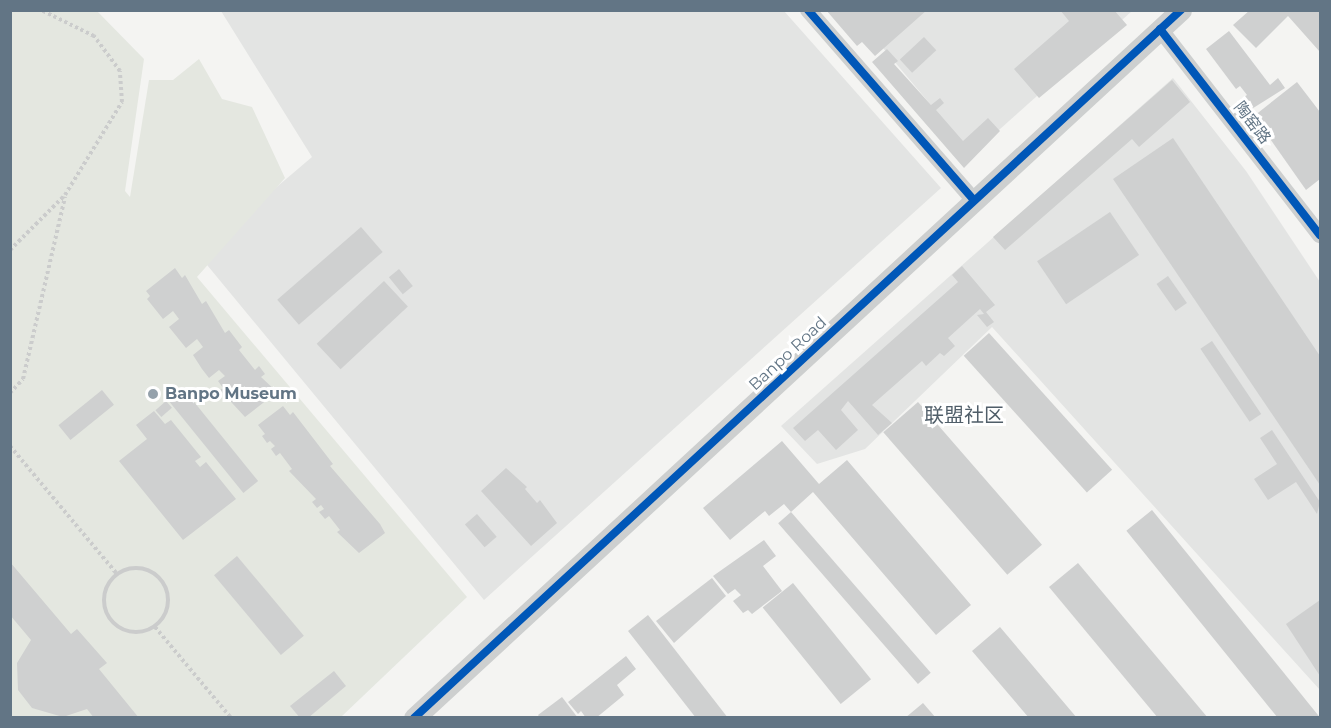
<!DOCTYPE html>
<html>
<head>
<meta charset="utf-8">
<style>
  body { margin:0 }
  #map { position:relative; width:1331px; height:728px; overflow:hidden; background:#f4f4f2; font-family:Montserrat,"Noto Sans SC",sans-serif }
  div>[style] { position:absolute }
  .built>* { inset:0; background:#e3e4e3 }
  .green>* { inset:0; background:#e4e7e0 }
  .building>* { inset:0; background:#cfd0d0; transform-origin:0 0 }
  .path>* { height:4px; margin-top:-2px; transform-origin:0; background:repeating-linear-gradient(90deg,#cbcccc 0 3px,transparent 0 6px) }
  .path>.ring { margin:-2px; padding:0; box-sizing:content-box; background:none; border:4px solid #cbcccc; border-radius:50% }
  .minor>* { height:16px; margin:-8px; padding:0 8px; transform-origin:8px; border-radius:8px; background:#cdcfcf }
  .tertiary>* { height:21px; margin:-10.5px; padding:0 10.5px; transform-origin:10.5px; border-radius:10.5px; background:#cdcfcf }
  .cycleway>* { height:8px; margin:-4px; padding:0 4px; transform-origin:4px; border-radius:4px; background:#0057b8 }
  .dots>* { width:16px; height:16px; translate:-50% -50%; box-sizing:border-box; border:3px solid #fff; border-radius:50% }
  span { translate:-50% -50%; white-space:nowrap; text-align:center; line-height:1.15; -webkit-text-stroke:6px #fff; paint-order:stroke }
  .street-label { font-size:16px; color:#627585 }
  .poi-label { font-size:16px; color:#627585; font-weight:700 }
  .left { translate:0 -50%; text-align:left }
  .quarter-label { font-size:20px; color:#505e69 }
  .frame { position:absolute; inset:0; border:12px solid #627585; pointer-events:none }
</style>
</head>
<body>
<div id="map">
  <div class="built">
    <div style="clip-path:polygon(221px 11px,784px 11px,941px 188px,484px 600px,198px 254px,312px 157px)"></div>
    <div style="clip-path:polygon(852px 11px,1132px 11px,972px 154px)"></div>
    <div style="clip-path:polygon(1173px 78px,1246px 171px,1320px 282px,1320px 690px,992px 327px,865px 449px,817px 464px,781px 426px)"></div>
  </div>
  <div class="green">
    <div style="clip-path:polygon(10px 11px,97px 11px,144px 59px,125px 191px,130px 197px,149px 80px,173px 80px,199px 59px,222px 99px,252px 107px,285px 178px,197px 277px,467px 597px,341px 717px,11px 717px)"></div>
  </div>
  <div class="building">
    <div style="clip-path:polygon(826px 10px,927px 10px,875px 56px,862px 42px,857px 46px)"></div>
    <div style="clip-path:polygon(1060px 10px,1114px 10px,1127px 25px,1039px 98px,1014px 69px,1069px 21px)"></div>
    <div style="clip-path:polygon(1250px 10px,1320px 10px,1320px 52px,1288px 16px,1256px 48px,1233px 25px)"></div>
    <div style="clip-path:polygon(1229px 31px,1270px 85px,1278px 78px,1285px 88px,1250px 110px,1241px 99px,1247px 95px,1240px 86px,1236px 89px,1206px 49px)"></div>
    <div style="left:924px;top:37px;width:18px;height:33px;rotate:47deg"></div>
    <div style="clip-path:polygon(887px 49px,898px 61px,894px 64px,931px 105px,940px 98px,944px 103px,936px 110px,963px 141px,988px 118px,1000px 131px,964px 168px,872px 62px)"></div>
    <div style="clip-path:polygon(1172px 80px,1190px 102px,1139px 147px,1132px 139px,1005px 250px,993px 237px)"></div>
    <div style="clip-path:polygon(1297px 82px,1320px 112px,1320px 179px,1306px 190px,1254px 116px)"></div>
    <div style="clip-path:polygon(1173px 138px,1320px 356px,1320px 485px,1113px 179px)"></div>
    <div style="left:1110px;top:212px;width:52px;height:88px;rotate:56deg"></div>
    <div style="left:361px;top:227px;width:33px;height:111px;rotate:49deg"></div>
    <div style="clip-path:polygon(962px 266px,995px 305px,986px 312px,994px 322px,987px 327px,977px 315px,984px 314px,980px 309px,948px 338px,955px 346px,944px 356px,940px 353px,926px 366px,922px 361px,872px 405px,892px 423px,878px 435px,848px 401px,841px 410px,858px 430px,836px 450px,818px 430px,805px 441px,793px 428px,958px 282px,952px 275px)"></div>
    <div style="clip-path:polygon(175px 268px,182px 278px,185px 275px,202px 304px,206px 301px,225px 333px,229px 330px,242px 347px,239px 350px,255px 370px,259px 366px,265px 374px,261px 377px,277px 392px,245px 417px,220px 390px,223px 388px,218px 381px,225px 376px,219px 370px,209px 378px,202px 369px,193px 355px,203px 347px,197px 339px,186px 348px,169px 327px,179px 319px,173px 311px,163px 319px,147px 299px,150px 296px,146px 291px)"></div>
    <div style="left:399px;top:269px;width:22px;height:13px;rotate:51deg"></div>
    <div style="left:1168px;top:276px;width:33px;height:14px;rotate:55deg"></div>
    <div style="left:384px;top:281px;width:35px;height:92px;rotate:47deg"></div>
    <div style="left:989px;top:333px;width:184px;height:34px;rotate:48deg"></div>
    <div style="left:1212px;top:341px;width:88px;height:14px;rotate:56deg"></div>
    <div style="left:182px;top:387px;width:121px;height:19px;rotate:51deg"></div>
    <div style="left:102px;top:390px;width:19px;height:56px;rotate:51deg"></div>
    <div style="left:166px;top:401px;width:9px;height:14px;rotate:49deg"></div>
    <div style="left:918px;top:402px;width:189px;height:46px;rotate:49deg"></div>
    <div style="clip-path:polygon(283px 406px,290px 415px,293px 412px,333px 464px,330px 466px,380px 524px,385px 533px,359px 553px,337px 532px,340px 530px,329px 516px,325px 519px,319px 512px,324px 509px,321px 505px,317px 508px,312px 502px,316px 499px,289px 471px,292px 469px,280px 453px,276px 456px,271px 449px,275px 446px,270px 441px,267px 443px,262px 436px,265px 434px,258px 425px)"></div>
    <div style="clip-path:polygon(154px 411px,165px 424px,171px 420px,201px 457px,195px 461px,200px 467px,206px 462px,236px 499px,183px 540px,119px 461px,147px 439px,136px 425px)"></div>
    <div style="clip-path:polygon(1272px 430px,1320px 502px,1317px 514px,1296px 482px,1268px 500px,1254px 479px,1277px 464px,1260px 438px)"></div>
    <div style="clip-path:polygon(782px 441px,819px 484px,847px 460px,971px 605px,936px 635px,813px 492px,791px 512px,784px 504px,769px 516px,765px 511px,730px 540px,703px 508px)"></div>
    <div style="clip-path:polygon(506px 468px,527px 487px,525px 489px,537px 503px,540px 500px,557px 523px,531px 546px,481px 491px)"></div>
    <div style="left:1152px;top:510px;width:267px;height:33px;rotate:51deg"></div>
    <div style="left:791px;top:512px;width:213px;height:17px;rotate:49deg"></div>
    <div style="left:477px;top:514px;width:30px;height:16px;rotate:49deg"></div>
    <div style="clip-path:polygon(764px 540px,776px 556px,763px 566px,782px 591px,752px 614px,748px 610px,743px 613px,733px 601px,741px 595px,735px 589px,728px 594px,713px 576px)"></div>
    <div style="left:237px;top:556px;width:104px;height:30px;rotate:50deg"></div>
    <div style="clip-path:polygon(10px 562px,71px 634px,77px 629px,107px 663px,99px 669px,139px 718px,94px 718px,87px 709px,63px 717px,32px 708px,18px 690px,17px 663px,31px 640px,10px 615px)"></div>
    <div style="clip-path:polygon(1078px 563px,1208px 718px,1158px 718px,1049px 587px)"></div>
    <div style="clip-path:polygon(712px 578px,726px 596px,674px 643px,656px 621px)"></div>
    <div style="left:793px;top:583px;width:124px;height:39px;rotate:51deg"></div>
    <div style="clip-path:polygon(1320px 600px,1320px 676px,1286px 624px)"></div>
    <div style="clip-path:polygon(648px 615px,728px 718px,696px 718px,628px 631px)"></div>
    <div style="clip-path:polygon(1000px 627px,1077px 718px,1029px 718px,972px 651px)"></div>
    <div style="clip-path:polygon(626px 656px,636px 669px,617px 685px,624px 695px,596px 718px,586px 718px,581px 711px,578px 714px,568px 702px)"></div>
    <div style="clip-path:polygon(334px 671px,346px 686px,308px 718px,300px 718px,290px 706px)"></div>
    <div style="clip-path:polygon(562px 697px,578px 718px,540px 718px,538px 715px)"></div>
    <div style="clip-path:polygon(923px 703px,936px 718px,905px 718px)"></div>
  </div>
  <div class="path">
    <div style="left:10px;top:250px;width:78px;rotate:-45deg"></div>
    <div style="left:65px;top:195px;width:109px;rotate:-58.5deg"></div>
    <div style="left:122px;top:102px;width:31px;rotate:-94deg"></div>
    <div style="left:120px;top:71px;width:44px;rotate:-126.6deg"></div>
    <div style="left:94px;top:36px;width:59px;rotate:-153.9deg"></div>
    <div style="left:10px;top:393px;width:19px;rotate:-47deg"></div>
    <div style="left:23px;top:379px;width:187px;rotate:-77deg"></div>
    <div style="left:10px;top:446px;width:167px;rotate:50.1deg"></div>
    <div class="ring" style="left:104px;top:568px;width:60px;height:60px"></div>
    <div style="left:155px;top:627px;width:119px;rotate:50.1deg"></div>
  </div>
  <div class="minor">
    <div style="left:808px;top:10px;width:252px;rotate:48.9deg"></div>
    <div style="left:1160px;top:29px;width:261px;rotate:52.2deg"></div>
  </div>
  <div class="tertiary">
    <div style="left:414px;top:718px;width:1044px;rotate:-42.71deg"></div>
  </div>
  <div class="cycleway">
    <div style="left:808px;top:10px;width:252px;rotate:48.9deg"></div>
    <div style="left:1160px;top:29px;width:261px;rotate:52.2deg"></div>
    <div style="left:414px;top:718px;width:1044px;rotate:-42.71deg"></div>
  </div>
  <div class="dots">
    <div style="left:153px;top:394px;background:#95a1ab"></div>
  </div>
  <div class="street-label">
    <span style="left:1252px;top:123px;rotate:52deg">陶窑路</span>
    <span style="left:788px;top:354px;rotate:-43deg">Banpo Road</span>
  </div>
  <div class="poi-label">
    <span class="left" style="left:165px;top:394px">Banpo Museum</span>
  </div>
  <div class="quarter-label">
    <span style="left:964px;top:415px">联盟社区</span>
  </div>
  <div class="frame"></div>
</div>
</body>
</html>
